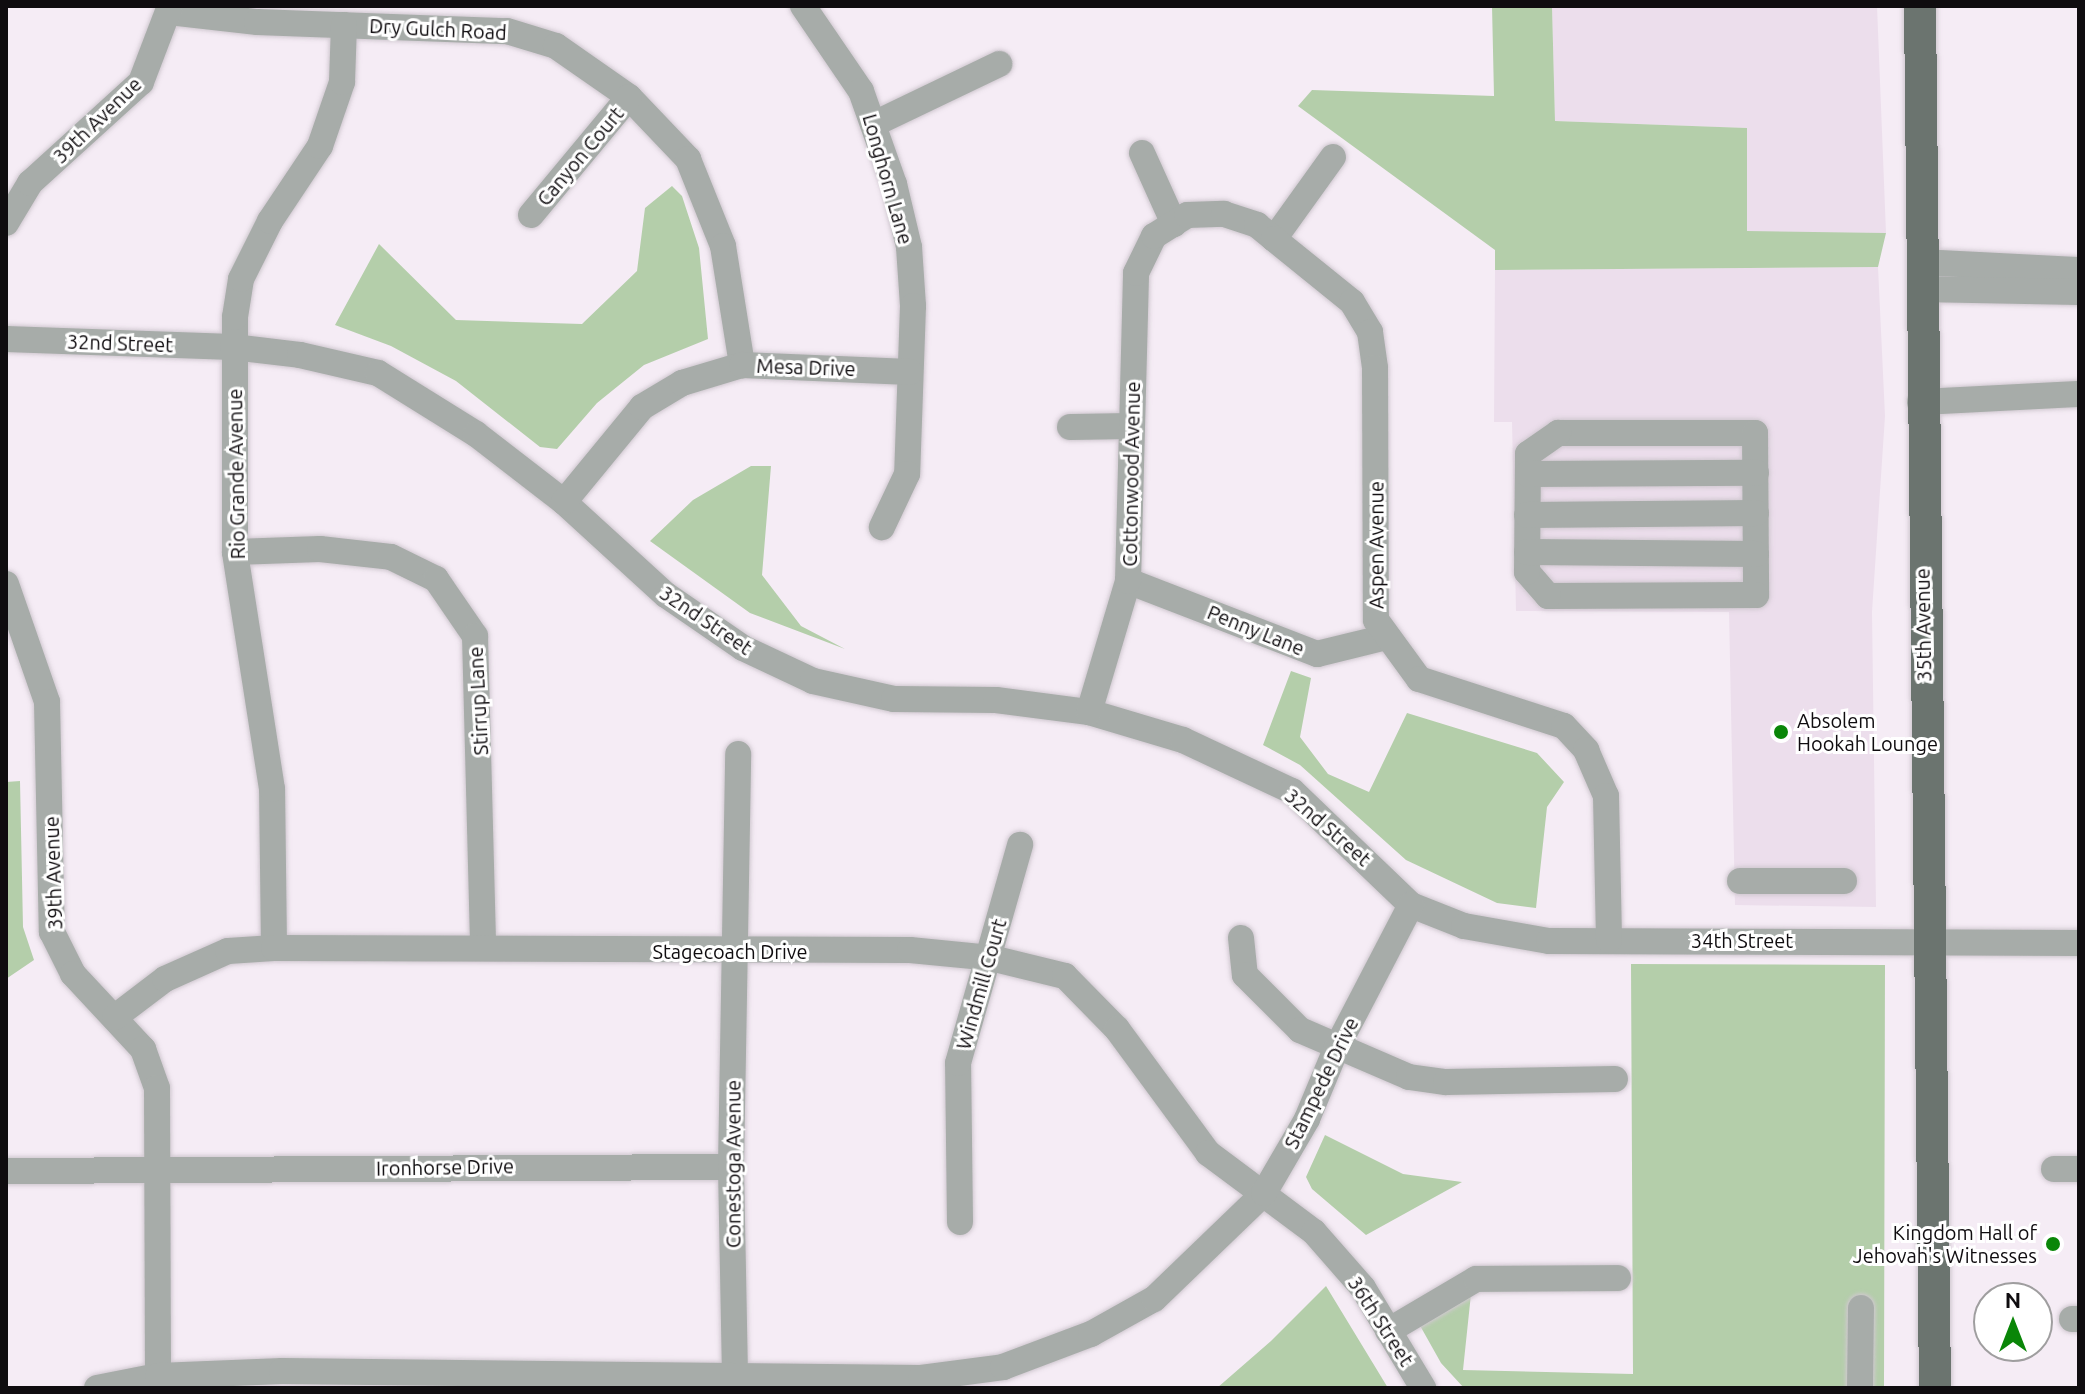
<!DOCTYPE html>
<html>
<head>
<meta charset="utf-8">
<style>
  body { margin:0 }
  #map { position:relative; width:2085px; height:1394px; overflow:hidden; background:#f5ecf5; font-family:Ubuntu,sans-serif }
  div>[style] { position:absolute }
  .built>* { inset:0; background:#ecdeec }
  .green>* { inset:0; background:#b4ceaa }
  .roads { filter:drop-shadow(0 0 2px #d0c8d0) drop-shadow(0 0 2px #d0c8d0) }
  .minor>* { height:26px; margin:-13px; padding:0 13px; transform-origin:13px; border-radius:13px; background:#a7aca9 }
  .major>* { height:32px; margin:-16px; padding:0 16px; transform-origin:16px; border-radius:16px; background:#6b746f }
  .dots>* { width:22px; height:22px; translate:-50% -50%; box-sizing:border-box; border:4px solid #fff; border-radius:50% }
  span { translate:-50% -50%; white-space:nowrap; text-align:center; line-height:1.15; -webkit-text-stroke:6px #fff; paint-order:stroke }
  .street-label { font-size:20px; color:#0f0c0f }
  .poi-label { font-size:20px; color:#0f0c0f }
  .left { translate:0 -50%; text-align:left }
  .right { translate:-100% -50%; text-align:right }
  .frame { position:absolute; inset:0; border:8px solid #0f0c0f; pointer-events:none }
  .north { position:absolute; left:1973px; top:1282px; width:80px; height:80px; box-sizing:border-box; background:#fff; border:2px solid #9f9e9f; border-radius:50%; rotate:0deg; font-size:22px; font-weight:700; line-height:32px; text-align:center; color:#0f0c0f }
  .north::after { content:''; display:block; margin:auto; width:28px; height:36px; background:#0a8608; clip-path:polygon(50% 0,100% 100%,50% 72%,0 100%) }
</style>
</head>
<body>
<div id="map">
  <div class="built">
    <div style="clip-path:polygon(1552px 6px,1877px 6px,1886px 233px,1747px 232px,1746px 128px,1555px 121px)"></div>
    <div style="clip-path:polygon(1878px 267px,1885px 416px,1872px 612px,1876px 907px,1735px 905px,1729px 612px,1516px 611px,1512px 422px,1494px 422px,1495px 270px)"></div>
  </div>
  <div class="green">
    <div style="clip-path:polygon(1492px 6px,1552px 6px,1555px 121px,1747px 128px,1747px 231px,1886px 233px,1878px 267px,1495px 270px,1495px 250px,1298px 106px,1312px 90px,1494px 96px)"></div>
    <div style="clip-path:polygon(672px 186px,682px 196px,699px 248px,708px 339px,644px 365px,597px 403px,557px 449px,540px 447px,456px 381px,391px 346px,335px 325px,379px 244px,456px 320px,582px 324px,637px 271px,645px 208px)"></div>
    <div style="clip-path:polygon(751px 466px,771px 466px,762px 575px,801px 626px,845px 649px,750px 613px,650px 541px,693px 500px)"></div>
    <div style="clip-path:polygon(1291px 671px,1311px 678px,1300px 737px,1328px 774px,1369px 792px,1407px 713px,1537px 753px,1564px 782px,1547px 807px,1536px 908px,1497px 903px,1406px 860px,1300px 765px,1263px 745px)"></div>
    <div style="clip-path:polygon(20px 781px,23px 927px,34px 960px,6px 979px,6px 782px)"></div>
    <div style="clip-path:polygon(1631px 964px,1885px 965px,1884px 1388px,1464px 1388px,1441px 1363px,1418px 1322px,1471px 1294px,1463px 1370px,1633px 1374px)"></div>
    <div style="clip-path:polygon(1325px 1135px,1403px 1174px,1462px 1182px,1366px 1235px,1312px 1189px,1306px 1177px)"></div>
    <div style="clip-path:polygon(1326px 1286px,1388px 1388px,1217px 1388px,1271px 1341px)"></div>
  </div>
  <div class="roads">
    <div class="minor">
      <div style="left:803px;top:6px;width:103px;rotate:55.7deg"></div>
      <div style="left:861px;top:91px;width:99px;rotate:70.5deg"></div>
      <div style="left:894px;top:184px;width:65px;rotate:76.6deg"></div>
      <div style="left:909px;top:247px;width:59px;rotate:86.1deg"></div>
      <div style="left:913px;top:306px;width:168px;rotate:92deg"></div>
      <div style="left:907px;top:474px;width:59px;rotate:115.3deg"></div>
      <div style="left:169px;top:12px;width:89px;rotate:6.5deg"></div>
      <div style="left:257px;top:22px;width:250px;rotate:2.1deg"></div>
      <div style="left:507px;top:31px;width:51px;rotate:17deg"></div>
      <div style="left:556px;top:46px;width:89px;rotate:34.9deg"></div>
      <div style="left:629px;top:97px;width:86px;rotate:46.4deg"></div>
      <div style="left:688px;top:159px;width:94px;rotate:68.1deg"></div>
      <div style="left:723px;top:246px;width:121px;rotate:80.9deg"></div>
      <div style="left:874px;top:124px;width:139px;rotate:-25.6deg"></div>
      <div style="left:1142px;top:153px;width:78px;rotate:65.7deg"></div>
      <div style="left:531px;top:215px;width:153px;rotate:-50.3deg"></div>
      <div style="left:6px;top:223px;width:47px;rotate:-59deg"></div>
      <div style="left:30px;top:183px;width:150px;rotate:-42.3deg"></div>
      <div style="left:141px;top:82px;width:81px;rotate:-69.1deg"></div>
      <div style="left:1274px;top:239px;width:101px;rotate:-54.3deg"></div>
      <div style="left:1920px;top:262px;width:157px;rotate:2.9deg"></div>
      <div style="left:1920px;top:289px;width:159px;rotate:1.1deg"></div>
      <div style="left:6px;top:339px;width:227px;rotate:2deg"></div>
      <div style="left:233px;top:347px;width:67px;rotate:6.8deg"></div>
      <div style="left:300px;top:355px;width:80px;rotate:13deg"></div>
      <div style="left:378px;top:373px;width:115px;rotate:31.9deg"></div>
      <div style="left:476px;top:434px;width:111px;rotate:37.7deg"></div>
      <div style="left:564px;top:502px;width:138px;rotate:42.4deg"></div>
      <div style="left:666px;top:595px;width:93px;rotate:34.5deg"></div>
      <div style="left:743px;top:648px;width:77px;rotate:25.2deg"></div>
      <div style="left:813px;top:681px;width:83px;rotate:12.5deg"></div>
      <div style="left:894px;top:699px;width:102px;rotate:0.6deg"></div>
      <div style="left:996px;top:700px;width:94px;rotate:7.4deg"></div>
      <div style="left:1089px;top:712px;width:98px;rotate:16.6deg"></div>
      <div style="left:1183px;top:740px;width:120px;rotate:25.1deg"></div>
      <div style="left:1292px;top:791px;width:165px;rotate:43.8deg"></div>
      <div style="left:1411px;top:905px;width:57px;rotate:21.6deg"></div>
      <div style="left:1464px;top:926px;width:86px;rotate:10deg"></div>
      <div style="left:1549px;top:941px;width:530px;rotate:0.22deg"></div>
      <div style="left:1920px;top:402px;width:159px;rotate:-2.9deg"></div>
      <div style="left:1070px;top:427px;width:62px;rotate:-0.9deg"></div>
      <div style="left:1558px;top:433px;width:197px"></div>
      <div style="left:1755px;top:433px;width:162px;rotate:89.6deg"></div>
      <div style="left:1756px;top:595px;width:208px;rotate:179.7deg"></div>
      <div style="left:1548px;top:596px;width:32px;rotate:-131deg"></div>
      <div style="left:1527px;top:572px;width:118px;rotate:-89.5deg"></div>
      <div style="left:1528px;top:454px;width:37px;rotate:-35deg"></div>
      <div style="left:1528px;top:474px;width:228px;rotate:-0.3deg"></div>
      <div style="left:564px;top:502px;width:123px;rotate:-50.6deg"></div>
      <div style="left:642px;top:407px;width:47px;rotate:-31deg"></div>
      <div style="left:682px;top:383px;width:63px;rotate:-16.7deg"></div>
      <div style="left:742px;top:365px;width:168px;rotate:2.4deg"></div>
      <div style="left:1527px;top:515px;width:229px;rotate:-0.5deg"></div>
      <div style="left:235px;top:552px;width:85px;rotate:-2deg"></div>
      <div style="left:320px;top:549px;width:71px;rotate:6.4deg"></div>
      <div style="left:391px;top:557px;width:50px;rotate:26.1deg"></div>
      <div style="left:436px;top:579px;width:69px;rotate:55.6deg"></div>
      <div style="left:475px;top:636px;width:310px;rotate:88.5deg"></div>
      <div style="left:1527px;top:552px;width:229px;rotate:0.5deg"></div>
      <div style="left:1128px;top:581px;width:203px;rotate:21.1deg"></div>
      <div style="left:1317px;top:654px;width:72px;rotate:-13.7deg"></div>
      <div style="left:6px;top:584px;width:125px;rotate:70.8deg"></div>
      <div style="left:47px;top:702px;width:230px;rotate:88.8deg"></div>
      <div style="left:52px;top:932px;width:47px;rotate:63.4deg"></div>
      <div style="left:73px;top:974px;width:103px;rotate:47deg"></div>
      <div style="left:143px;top:1049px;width:41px;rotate:70.3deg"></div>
      <div style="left:157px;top:1088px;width:300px;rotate:89.8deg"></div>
      <div style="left:1089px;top:712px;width:137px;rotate:-73.4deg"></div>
      <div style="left:1128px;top:581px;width:308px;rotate:-88.5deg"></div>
      <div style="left:1136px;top:273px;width:41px;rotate:-64.1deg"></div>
      <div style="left:1154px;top:236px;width:39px;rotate:-32deg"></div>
      <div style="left:1187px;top:215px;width:37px;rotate:-2deg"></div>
      <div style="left:1224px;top:214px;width:35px;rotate:18deg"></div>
      <div style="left:1257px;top:225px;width:22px;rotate:39deg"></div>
      <div style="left:1274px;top:239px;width:100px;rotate:38.9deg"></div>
      <div style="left:1352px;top:302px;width:35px;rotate:59deg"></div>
      <div style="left:1370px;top:332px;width:36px;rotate:82deg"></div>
      <div style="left:1375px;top:368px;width:252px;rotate:89.8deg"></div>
      <div style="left:1376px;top:620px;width:73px;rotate:53.9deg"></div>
      <div style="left:1419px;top:679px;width:152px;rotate:18deg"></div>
      <div style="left:1564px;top:726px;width:33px;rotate:47deg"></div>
      <div style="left:1586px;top:750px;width:50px;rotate:66.5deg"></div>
      <div style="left:1606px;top:796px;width:144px;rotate:88.8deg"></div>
      <div style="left:1740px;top:881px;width:104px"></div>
      <div style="left:1241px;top:938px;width:37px;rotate:84deg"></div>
      <div style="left:1245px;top:975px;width:78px;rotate:45deg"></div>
      <div style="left:1300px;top:1030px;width:119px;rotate:23.3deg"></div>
      <div style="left:1409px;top:1077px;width:37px;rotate:8deg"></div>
      <div style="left:1446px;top:1082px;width:169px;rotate:-1deg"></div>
      <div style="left:274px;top:948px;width:159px;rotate:-90.7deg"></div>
      <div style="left:272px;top:789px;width:240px;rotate:-98.9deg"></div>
      <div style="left:235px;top:552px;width:235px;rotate:-90deg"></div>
      <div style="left:235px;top:317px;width:38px;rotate:-81deg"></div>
      <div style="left:241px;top:279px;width:65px;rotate:-63.4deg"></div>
      <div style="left:270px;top:221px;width:90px;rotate:-56.3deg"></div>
      <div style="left:320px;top:146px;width:68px;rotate:-71deg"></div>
      <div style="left:342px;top:82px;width:57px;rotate:-88deg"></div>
      <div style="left:115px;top:1017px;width:63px;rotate:-37.2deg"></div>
      <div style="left:165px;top:979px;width:69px;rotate:-24deg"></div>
      <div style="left:228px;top:951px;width:46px;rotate:-3.7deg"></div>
      <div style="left:274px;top:948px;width:636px;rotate:0.18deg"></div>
      <div style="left:910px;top:950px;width:81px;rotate:5.6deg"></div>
      <div style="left:991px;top:958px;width:76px;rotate:13.7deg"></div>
      <div style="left:1065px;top:976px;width:74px;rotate:45.5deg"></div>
      <div style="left:1117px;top:1029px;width:154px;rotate:53.7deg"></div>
      <div style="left:1208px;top:1153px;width:132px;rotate:36.7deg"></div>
      <div style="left:1314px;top:1232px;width:74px;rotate:48.8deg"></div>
      <div style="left:1363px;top:1288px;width:117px;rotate:59deg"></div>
      <div style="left:2054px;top:1169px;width:25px"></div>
      <div style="left:6px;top:1171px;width:725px;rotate:-0.32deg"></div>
      <div style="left:960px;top:1222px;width:159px;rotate:-90.7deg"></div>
      <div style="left:958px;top:1063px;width:227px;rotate:-74.1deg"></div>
      <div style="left:2072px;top:1319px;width:7px"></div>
      <div style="left:1388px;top:1331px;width:102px;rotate:-30.6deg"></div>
      <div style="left:1476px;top:1279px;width:142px;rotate:-0.4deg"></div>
      <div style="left:735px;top:1376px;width:209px;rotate:-91.1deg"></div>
      <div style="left:731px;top:1167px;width:413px;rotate:-89deg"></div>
      <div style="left:97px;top:1388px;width:62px;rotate:-11.1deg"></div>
      <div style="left:158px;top:1376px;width:124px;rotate:-2.3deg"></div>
      <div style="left:282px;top:1371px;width:639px;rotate:0.63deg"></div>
      <div style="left:921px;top:1378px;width:83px;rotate:-7.6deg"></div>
      <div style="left:1003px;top:1367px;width:94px;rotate:-20.6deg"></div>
      <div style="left:1091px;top:1334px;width:72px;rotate:-29.1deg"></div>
      <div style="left:1154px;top:1299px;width:153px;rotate:-43.9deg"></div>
      <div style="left:1264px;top:1193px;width:86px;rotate:-59.8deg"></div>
      <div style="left:1307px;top:1119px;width:78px;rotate:-67.4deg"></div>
      <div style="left:1337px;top:1047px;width:160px;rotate:-62.5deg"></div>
      <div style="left:1860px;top:1388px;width:80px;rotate:-89.3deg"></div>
    </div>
    <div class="major">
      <div style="left:1920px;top:6px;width:1382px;rotate:89.38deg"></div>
    </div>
  </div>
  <div class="dots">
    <div style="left:1781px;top:732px;background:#0a8608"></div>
    <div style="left:2053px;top:1244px;background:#0a8608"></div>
  </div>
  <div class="street-label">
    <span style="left:438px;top:29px;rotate:3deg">Dry Gulch Road</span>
    <span style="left:97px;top:120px;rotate:-44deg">39th Avenue</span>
    <span style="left:580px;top:156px;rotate:-50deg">Canyon Court</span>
    <span style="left:888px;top:179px;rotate:74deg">Longhorn Lane</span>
    <span style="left:120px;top:343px;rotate:2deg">32nd Street</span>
    <span style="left:806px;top:367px;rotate:2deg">Mesa Drive</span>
    <span style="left:236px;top:474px;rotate:-91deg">Rio Grande Avenue</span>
    <span style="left:1131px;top:474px;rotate:-89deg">Cottonwood Avenue</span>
    <span style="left:1376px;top:545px;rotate:-90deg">Aspen Avenue</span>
    <span style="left:706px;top:620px;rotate:34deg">32nd Street</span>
    <span style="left:1923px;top:625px;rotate:-91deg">35th Avenue</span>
    <span style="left:1256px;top:630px;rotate:22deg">Penny Lane</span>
    <span style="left:478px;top:701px;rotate:-93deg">Stirrup Lane</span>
    <span style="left:1328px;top:827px;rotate:41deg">32nd Street</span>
    <span style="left:53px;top:873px;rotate:-92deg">39th Avenue</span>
    <span style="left:1742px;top:940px">34th Street</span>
    <span style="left:730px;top:951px">Stagecoach Drive</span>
    <span style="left:981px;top:984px;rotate:-74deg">Windmill Court</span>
    <span style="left:1321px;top:1083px;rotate:-64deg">Stampede Drive</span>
    <span style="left:733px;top:1164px;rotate:-90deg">Conestoga Avenue</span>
    <span style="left:445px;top:1167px;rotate:-1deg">Ironhorse Drive</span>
    <span style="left:1381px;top:1321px;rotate:57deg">36th Street</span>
  </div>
  <div class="poi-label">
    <span class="left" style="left:1797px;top:732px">Absolem<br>Hookah Lounge</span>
    <span class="right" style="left:2037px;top:1244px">Kingdom Hall of<br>Jehovah's Witnesses</span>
  </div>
  <div class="frame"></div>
  <div class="north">N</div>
</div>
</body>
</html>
